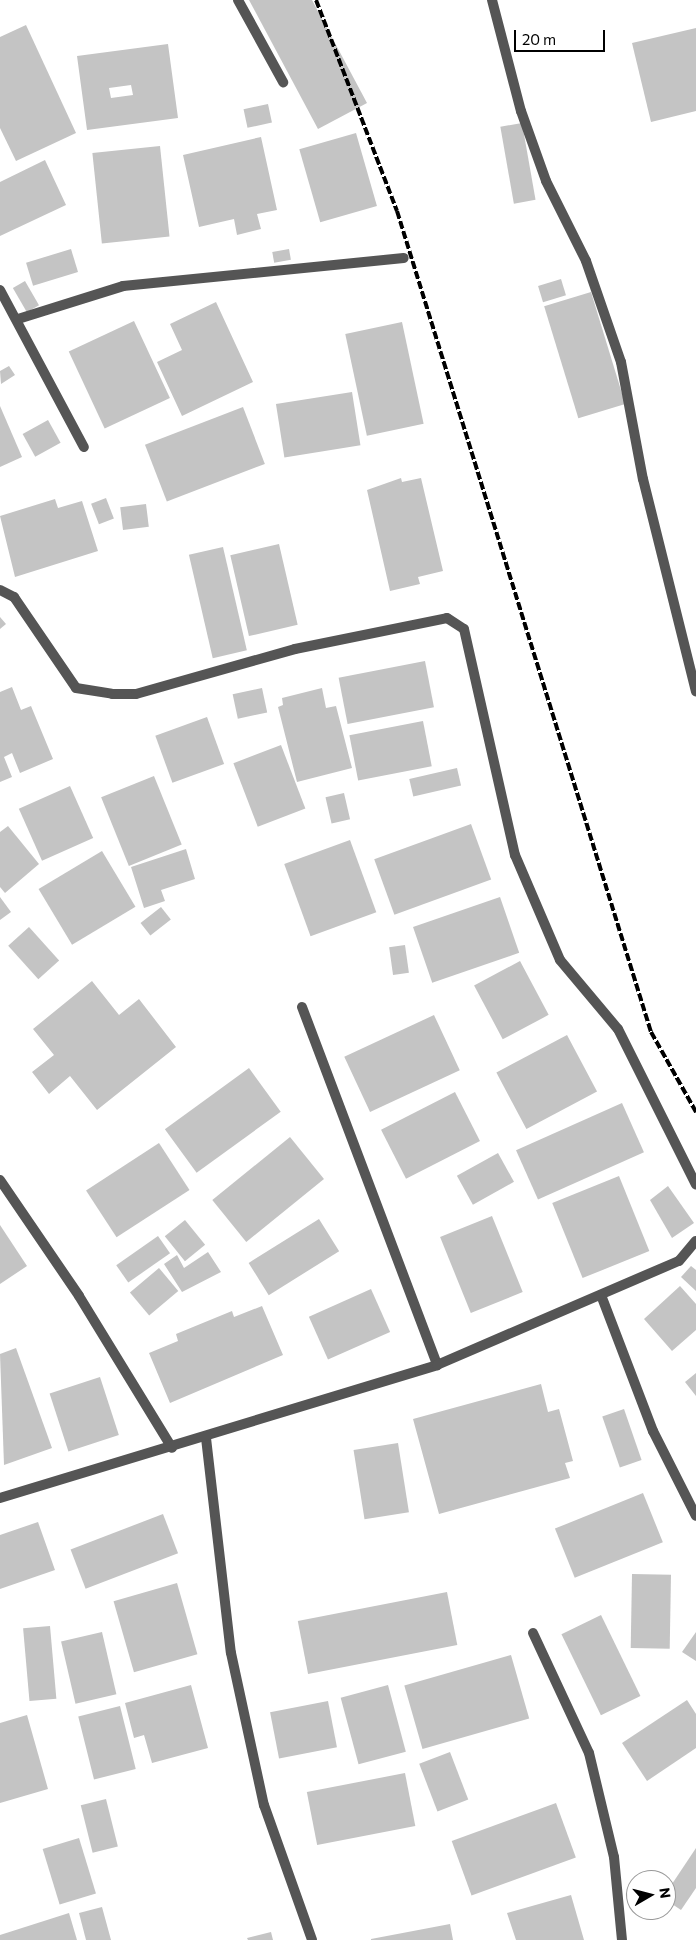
<!DOCTYPE html>
<html>
<head>
<meta charset="utf-8">
<style>
  body { margin:0 }
  #map { position:relative; width:696px; height:1940px; overflow:hidden; background:#fff; font-family:Commissioner,sans-serif }
  div>[style] { position:absolute }
  .building>* { inset:0; background:#c4c4c4; transform-origin:0 0 }
  .street>* { height:10px; margin:-5px; padding:0 5px; transform-origin:5px; border-radius:5px; background:#555 }
  .rail>* { height:4px; margin-top:-2px; transform-origin:0; background:repeating-linear-gradient(90deg,#000 0 8px,transparent 0 10.5px) }
  span { translate:-50% -50%; white-space:nowrap; text-align:center; line-height:1.15; -webkit-text-stroke:5px #fff; paint-order:stroke }
  .north { position:absolute; left:626px; top:1870px; width:50px; height:50px; box-sizing:border-box; background:#fff; border:1px solid #999; border-radius:50%; rotate:82deg; font-size:14px; font-weight:700; line-height:20px; text-align:center; color:#000 }
  .north::after { content:''; display:block; margin:auto; width:18px; height:22px; background:#000; clip-path:polygon(50% 0,100% 100%,50% 72%,0 100%) }
  .scale { position:absolute; left:514px; top:30px; width:91px; height:22px; box-sizing:border-box; border:2px solid #000; border-top:0; padding-left:6px; font-size:15px; line-height:18px; white-space:nowrap; color:#000; -webkit-text-stroke:4px #fff; paint-order:stroke }
</style>
</head>
<body>
<div id="map">
  <div class="building">
    <div style="clip-path:polygon(249px 0,312px 0,367px 103px,318px 129px)"></div>
    <div style="clip-path:polygon(26px 25px,76px 133px,16px 161px,0 128px,0 37px)"></div>
    <div style="clip-path:polygon(696px 28px,696px 111px,651px 122px,632px 43px)"></div>
    <div style="clip-path:polygon(evenodd,168px 44px,178px 118px,87px 130px,77px 56px,168px 44px,131px 85px,133px 95px,111px 98px,109px 88px,131px 85px)"></div>
    <div style="left:268px;top:104px;width:19px;height:25px;rotate:78deg"></div>
    <div style="left:522px;top:123px;width:78px;height:22px;rotate:80deg"></div>
    <div style="left:356px;top:133px;width:76px;height:59px;rotate:74deg"></div>
    <div style="clip-path:polygon(261px 137px,277px 210px,257px 214px,261px 229px,237px 235px,234px 219px,199px 227px,183px 155px)"></div>
    <div style="left:160px;top:146px;width:91px;height:68px;rotate:84deg"></div>
    <div style="clip-path:polygon(45px 160px,66px 205px,0 236px,0 182px)"></div>
    <div style="left:71px;top:249px;width:24px;height:47px;rotate:73deg"></div>
    <div style="left:289px;top:249px;width:11px;height:17px;rotate:80deg"></div>
    <div style="left:561px;top:279px;width:17px;height:24px;rotate:73deg"></div>
    <div style="left:25px;top:281px;width:28px;height:14px;rotate:60deg"></div>
    <div style="left:591px;top:292px;width:117px;height:49px;rotate:73deg"></div>
    <div style="clip-path:polygon(216px 302px,253px 382px,182px 416px,157px 362px,182px 350px,170px 324px)"></div>
    <div style="left:134px;top:321px;width:85px;height:72px;rotate:65deg"></div>
    <div style="left:402px;top:322px;width:104px;height:58px;rotate:78deg"></div>
    <div style="clip-path:polygon(9px 366px,15px 375px,1px 384px,0 371px)"></div>
    <div style="left:352px;top:392px;width:54px;height:77px;rotate:81deg"></div>
    <div style="clip-path:polygon(0 406px,22px 457px,0 467px)"></div>
    <div style="left:243px;top:407px;width:61px;height:105px;rotate:69deg"></div>
    <div style="left:48px;top:420px;width:26px;height:29px;rotate:61deg"></div>
    <div style="clip-path:polygon(401px 478px,402px 482px,421px 478px,443px 571px,418px 577px,420px 584px,390px 591px,367px 490px)"></div>
    <div style="left:106px;top:498px;width:22px;height:16px;rotate:69deg"></div>
    <div style="clip-path:polygon(55px 499px,58px 508px,82px 501px,98px 551px,15px 577px,0 516px)"></div>
    <div style="left:146px;top:504px;width:23px;height:26px;rotate:83deg"></div>
    <div style="left:279px;top:544px;width:83px;height:50px;rotate:77deg"></div>
    <div style="left:223px;top:547px;width:106px;height:35px;rotate:77deg"></div>
    <div style="clip-path:polygon(0 617px,6px 624px,0 629px)"></div>
    <div style="left:425px;top:661px;width:47px;height:88px;rotate:79deg"></div>
    <div style="clip-path:polygon(12px 687px,21px 710px,31px 706px,53px 759px,20px 773px,12px 753px,4px 757px,12px 777px,0 782px,0 692px)"></div>
    <div style="left:262px;top:688px;width:25px;height:30px;rotate:78deg"></div>
    <div style="clip-path:polygon(322px 688px,326px 708px,336px 706px,352px 768px,297px 782px,278px 707px,283px 705px,282px 698px)"></div>
    <div style="left:207px;top:717px;width:50px;height:55px;rotate:70deg"></div>
    <div style="left:423px;top:721px;width:46px;height:75px;rotate:79deg"></div>
    <div style="left:281px;top:745px;width:68px;height:51px;rotate:69deg"></div>
    <div style="left:457px;top:768px;width:18px;height:49px;rotate:77deg"></div>
    <div style="left:154px;top:776px;width:74px;height:57px;rotate:68deg"></div>
    <div style="left:70px;top:786px;width:57px;height:56px;rotate:66deg"></div>
    <div style="left:344px;top:793px;width:27px;height:19px;rotate:77deg"></div>
    <div style="left:471px;top:824px;width:59px;height:103px;rotate:70deg"></div>
    <div style="clip-path:polygon(8px 826px,39px 864px,5px 893px,0 887px,0 832px)"></div>
    <div style="left:350px;top:840px;width:77px;height:70px;rotate:70deg"></div>
    <div style="clip-path:polygon(186px 849px,195px 879px,161px 890px,165px 901px,144px 908px,131px 867px)"></div>
    <div style="left:102px;top:851px;width:65px;height:74px;rotate:59deg"></div>
    <div style="clip-path:polygon(0 897px,11px 912px,0 920px)"></div>
    <div style="left:500px;top:897px;width:59px;height:92px;rotate:71deg"></div>
    <div style="left:161px;top:907px;width:16px;height:26px;rotate:52deg"></div>
    <div style="left:29px;top:927px;width:45px;height:28px;rotate:48deg"></div>
    <div style="left:405px;top:945px;width:28px;height:16px;rotate:82deg"></div>
    <div style="left:520px;top:961px;width:61px;height:52px;rotate:62deg"></div>
    <div style="clip-path:polygon(92px 981px,119px 1015px,139px 999px,176px 1047px,97px 1110px,70px 1076px,49px 1094px,32px 1072px,54px 1055px,33px 1029px)"></div>
    <div style="left:434px;top:1015px;width:61px;height:99px;rotate:65deg"></div>
    <div style="left:567px;top:1035px;width:64px;height:80px;rotate:62deg"></div>
    <div style="left:249px;top:1068px;width:54px;height:104px;rotate:54deg"></div>
    <div style="left:455px;top:1092px;width:55px;height:83px;rotate:63deg"></div>
    <div style="left:622px;top:1103px;width:54px;height:116px;rotate:66deg"></div>
    <div style="left:290px;top:1137px;width:54px;height:100px;rotate:51deg"></div>
    <div style="left:159px;top:1143px;width:56px;height:87px;rotate:57deg"></div>
    <div style="left:498px;top:1153px;width:33px;height:47px;rotate:61deg"></div>
    <div style="left:619px;top:1176px;width:81px;height:72px;rotate:68deg"></div>
    <div style="clip-path:polygon(668px 1186px,694px 1223px,672px 1238px,650px 1200px)"></div>
    <div style="left:492px;top:1216px;width:82px;height:56px;rotate:68deg"></div>
    <div style="left:319px;top:1219px;width:38px;height:83px;rotate:58deg"></div>
    <div style="left:185px;top:1220px;width:32px;height:26px;rotate:51deg"></div>
    <div style="clip-path:polygon(0 1225px,27px 1266px,0 1284px)"></div>
    <div style="left:158px;top:1236px;width:21px;height:51px;rotate:55deg"></div>
    <div style="clip-path:polygon(208px 1252px,221px 1272px,182px 1292px,164px 1264px,177px 1255px,184px 1268px)"></div>
    <div style="clip-path:polygon(691px 1266px,696px 1270px,696px 1291px,681px 1277px)"></div>
    <div style="left:159px;top:1268px;width:30px;height:38px;rotate:50deg"></div>
    <div style="clip-path:polygon(680px 1286px,696px 1304px,696px 1330px,672px 1351px,644px 1319px)"></div>
    <div style="left:371px;top:1289px;width:47px;height:68px;rotate:66deg"></div>
    <div style="clip-path:polygon(262px 1306px,283px 1355px,170px 1403px,149px 1353px,178px 1341px,176px 1334px,232px 1311px,234px 1317px)"></div>
    <div style="clip-path:polygon(16px 1348px,52px 1448px,4px 1465px,0 1354px)"></div>
    <div style="clip-path:polygon(696px 1373px,696px 1396px,685px 1382px)"></div>
    <div style="left:100px;top:1377px;width:61px;height:53px;rotate:72deg"></div>
    <div style="clip-path:polygon(541px 1384px,548px 1412px,559px 1409px,573px 1461px,565px 1463px,570px 1478px,439px 1514px,413px 1419px)"></div>
    <div style="left:624px;top:1409px;width:54px;height:23px;rotate:71deg"></div>
    <div style="left:398px;top:1443px;width:70px;height:45px;rotate:81deg"></div>
    <div style="left:643px;top:1493px;width:53px;height:95px;rotate:68deg"></div>
    <div style="left:163px;top:1514px;width:42px;height:99px;rotate:69deg"></div>
    <div style="clip-path:polygon(38px 1522px,55px 1570px,0 1589px,0 1535px)"></div>
    <div style="left:632px;top:1574px;width:39px;height:74px;rotate:1deg"></div>
    <div style="left:177px;top:1583px;width:74px;height:66px;rotate:74deg"></div>
    <div style="left:447px;top:1592px;width:54px;height:152px;rotate:79deg"></div>
    <div style="left:601px;top:1615px;width:90px;height:44px;rotate:64deg"></div>
    <div style="left:50px;top:1626px;width:73px;height:27px;rotate:85deg"></div>
    <div style="left:102px;top:1632px;width:64px;height:42px;rotate:77deg"></div>
    <div style="clip-path:polygon(696px 1632px,696px 1661px,682px 1652px)"></div>
    <div style="left:511px;top:1655px;width:66px;height:111px;rotate:74deg"></div>
    <div style="clip-path:polygon(191px 1685px,208px 1748px,152px 1763px,144px 1735px,134px 1738px,125px 1703px)"></div>
    <div style="left:388px;top:1685px;width:69px;height:49px;rotate:75deg"></div>
    <div style="clip-path:polygon(687px 1700px,696px 1714px,696px 1748px,647px 1781px,622px 1743px)"></div>
    <div style="left:328px;top:1701px;width:47px;height:59px;rotate:79deg"></div>
    <div style="left:120px;top:1706px;width:65px;height:43px;rotate:76deg"></div>
    <div style="clip-path:polygon(27px 1715px,48px 1789px,0 1803px,0 1723px)"></div>
    <div style="left:450px;top:1752px;width:51px;height:33px;rotate:69deg"></div>
    <div style="left:405px;top:1773px;width:54px;height:100px;rotate:79deg"></div>
    <div style="left:106px;top:1799px;width:49px;height:26px;rotate:76deg"></div>
    <div style="left:556px;top:1803px;width:58px;height:111px;rotate:70deg"></div>
    <div style="left:79px;top:1838px;width:58px;height:38px;rotate:73deg"></div>
    <div style="clip-path:polygon(696px 1848px,696px 1888px,681px 1910px,666px 1900px,666px 1893px)"></div>
    <div style="clip-path:polygon(571px 1895px,584px 1940px,516px 1940px,507px 1913px)"></div>
    <div style="clip-path:polygon(102px 1907px,111px 1940px,86px 1940px,79px 1913px)"></div>
    <div style="clip-path:polygon(69px 1913px,77px 1940px,0 1940px,0 1935px)"></div>
    <div style="clip-path:polygon(450px 1924px,453px 1940px,371px 1940px,371px 1939px)"></div>
    <div style="clip-path:polygon(271px 1932px,273px 1940px,248px 1940px,247px 1938px)"></div>
  </div>
  <div class="street">
    <div style="left:238px;top:0;width:94px;rotate:61.2deg"></div>
    <div style="left:492px;top:0;width:115px;rotate:75.4deg"></div>
    <div style="left:521px;top:111px;width:74px;rotate:70.3deg"></div>
    <div style="left:546px;top:181px;width:89px;rotate:63.4deg"></div>
    <div style="left:586px;top:261px;width:107px;rotate:70.9deg"></div>
    <div style="left:621px;top:362px;width:119px;rotate:79.4deg"></div>
    <div style="left:643px;top:479px;width:219px;rotate:76deg"></div>
    <div style="left:0;top:290px;width:178px;rotate:61.9deg"></div>
    <div style="left:18px;top:319px;width:110px;rotate:-17.4deg"></div>
    <div style="left:123px;top:286px;width:282px;rotate:-5.7deg"></div>
    <div style="left:0;top:590px;width:16px;rotate:27deg"></div>
    <div style="left:14px;top:597px;width:110px;rotate:55.7deg"></div>
    <div style="left:76px;top:688px;width:36px;rotate:9deg"></div>
    <div style="left:112px;top:694px;width:24px"></div>
    <div style="left:136px;top:694px;width:165px;rotate:-15.8deg"></div>
    <div style="left:295px;top:649px;width:155px;rotate:-11.5deg"></div>
    <div style="left:447px;top:618px;width:20px;rotate:33deg"></div>
    <div style="left:464px;top:629px;width:232px;rotate:77.3deg"></div>
    <div style="left:515px;top:855px;width:114px;rotate:66.8deg"></div>
    <div style="left:560px;top:960px;width:90px;rotate:50deg"></div>
    <div style="left:618px;top:1029px;width:174px;rotate:63.4deg"></div>
    <div style="left:302px;top:1007px;width:383px;rotate:69.3deg"></div>
    <div style="left:0;top:1180px;width:140px;rotate:55.7deg"></div>
    <div style="left:79px;top:1296px;width:178px;rotate:58.5deg"></div>
    <div style="left:601px;top:1295px;width:146px;rotate:69.1deg"></div>
    <div style="left:653px;top:1431px;width:95px;rotate:63.2deg"></div>
    <div style="left:206px;top:1438px;width:216px;rotate:83.4deg"></div>
    <div style="left:231px;top:1653px;width:156px;rotate:77.8deg"></div>
    <div style="left:264px;top:1805px;width:143px;rotate:70.4deg"></div>
    <div style="left:0;top:1498px;width:457px;rotate:-16.9deg"></div>
    <div style="left:437px;top:1365px;width:263px;rotate:-23.3deg"></div>
    <div style="left:679px;top:1261px;width:26px;rotate:-50deg"></div>
    <div style="left:533px;top:1633px;width:132px;rotate:65deg"></div>
    <div style="left:589px;top:1753px;width:107px;rotate:76.5deg"></div>
    <div style="left:614px;top:1857px;width:83px;rotate:84.5deg"></div>
  </div>
  <div class="rail">
    <div style="left:316px;top:0;width:226px;rotate:69deg"></div>
    <div style="left:397px;top:211px;width:859px;rotate:72.81deg"></div>
    <div style="left:651px;top:1032px;width:92px;rotate:60.6deg"></div>
  </div>
  <div class="north">N</div>
  <div class="scale">20 m</div>
</div>
</body>
</html>
